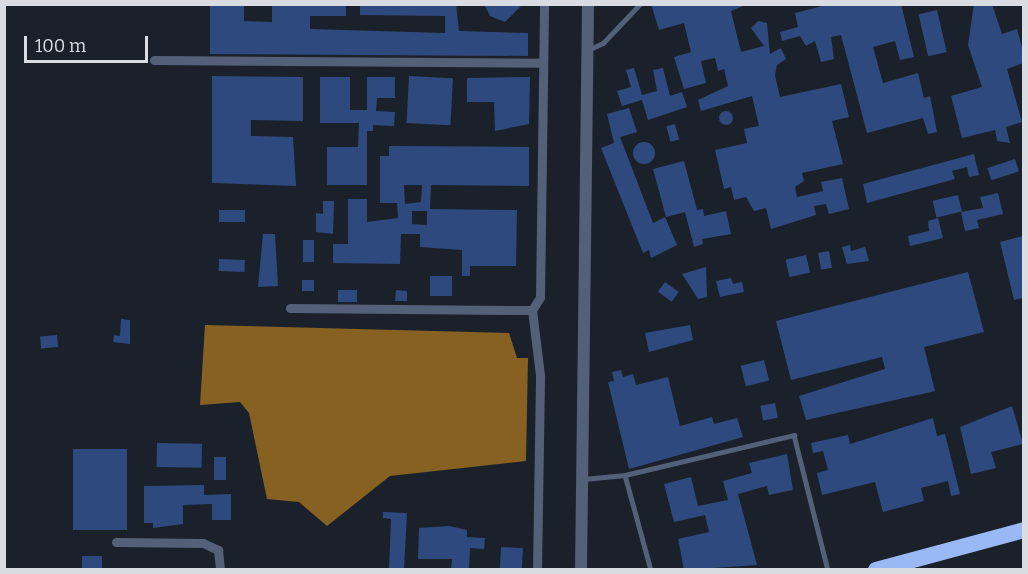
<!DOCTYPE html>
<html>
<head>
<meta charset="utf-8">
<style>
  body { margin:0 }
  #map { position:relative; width:1028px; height:574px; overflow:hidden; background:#1b212a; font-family:Bitter,serif }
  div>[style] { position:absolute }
  .water>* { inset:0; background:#866121 }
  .building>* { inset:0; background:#2e497d; transform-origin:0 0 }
  .round { border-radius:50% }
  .service>* { height:4.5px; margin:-2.25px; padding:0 2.25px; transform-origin:2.25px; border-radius:2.25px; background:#536078 }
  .minor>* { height:9px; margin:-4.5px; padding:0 4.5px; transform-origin:4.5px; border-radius:4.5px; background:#536078 }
  .tertiary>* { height:12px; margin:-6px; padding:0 6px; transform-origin:6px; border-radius:6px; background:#536078 }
  .motorway>* { height:16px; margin:-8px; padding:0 8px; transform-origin:8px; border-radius:8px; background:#98b9f4 }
  span { translate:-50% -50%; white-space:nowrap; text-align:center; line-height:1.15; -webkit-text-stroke:4.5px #1b212a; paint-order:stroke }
  .frame { position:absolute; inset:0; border:6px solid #d9dce3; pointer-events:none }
  .scale { position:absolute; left:24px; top:36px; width:124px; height:27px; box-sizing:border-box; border:3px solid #d9dce3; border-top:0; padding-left:8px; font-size:18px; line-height:21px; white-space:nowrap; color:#d9dce3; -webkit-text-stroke:4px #1b212a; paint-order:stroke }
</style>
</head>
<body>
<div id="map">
  <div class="water">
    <div style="clip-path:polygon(205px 325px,509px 333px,517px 358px,528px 358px,526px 461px,390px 476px,327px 526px,299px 502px,267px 499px,249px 413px,240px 402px,200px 405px)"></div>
  </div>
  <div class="building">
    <div style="clip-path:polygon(210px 4px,244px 4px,244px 21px,272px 22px,272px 4px,346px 4px,346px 16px,310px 16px,310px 29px,445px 33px,445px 16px,360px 15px,360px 4px,456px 4px,459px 31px,528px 33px,528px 56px,210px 54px)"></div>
    <div style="clip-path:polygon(484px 4px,523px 4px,505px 22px,490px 16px)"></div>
    <div style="clip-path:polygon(651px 4px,748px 4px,731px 11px,741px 52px,764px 46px,751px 28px,758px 21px,767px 23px,770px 54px,781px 48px,786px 59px,777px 65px,775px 75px,780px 97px,841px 84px,849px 117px,832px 121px,843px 164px,802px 173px,804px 181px,795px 187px,797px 197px,823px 191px,821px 182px,842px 178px,849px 209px,829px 214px,826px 204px,814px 206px,816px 215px,771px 229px,766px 208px,754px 211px,746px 197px,734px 200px,731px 187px,724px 189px,715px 150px,747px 143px,744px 129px,759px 126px,752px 96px,701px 111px,698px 100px,728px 86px,724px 69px,718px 71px,715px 58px,701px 61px,706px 83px,684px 89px,674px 57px,691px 52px,684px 23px,659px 30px)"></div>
    <div style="clip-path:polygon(830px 4px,901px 4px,914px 57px,900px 60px,895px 41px,873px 47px,883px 83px,918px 73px,924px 98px,930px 96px,937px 132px,928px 134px,923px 118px,867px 133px,841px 35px,831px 37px,834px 59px,821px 62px,815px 41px,806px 46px,800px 36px,782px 41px,780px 32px,798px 27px,795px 13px)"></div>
    <div style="clip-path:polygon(974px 4px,992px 4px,1002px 34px,1017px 29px,1023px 51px,1023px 63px,1007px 69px,1022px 122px,1006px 127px,1010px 143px,997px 141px,995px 130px,962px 138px,951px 96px,982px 87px,968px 45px)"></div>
    <div style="left:937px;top:10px;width:43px;height:19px;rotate:77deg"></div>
    <div style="clip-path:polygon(634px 68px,642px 95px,657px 91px,653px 70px,663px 68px,670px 96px,682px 92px,687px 107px,648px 120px,642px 100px,622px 106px,617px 91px,631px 87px,626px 70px)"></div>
    <div style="clip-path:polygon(212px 76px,303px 77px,303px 121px,251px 120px,251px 136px,293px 137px,296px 186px,212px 183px)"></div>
    <div style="left:409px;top:76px;width:44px;height:47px;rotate:3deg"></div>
    <div style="clip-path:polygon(320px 77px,350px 77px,350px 110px,367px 110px,367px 77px,395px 77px,395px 98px,377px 98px,376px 111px,395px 112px,394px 126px,373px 125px,373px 131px,367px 131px,367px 185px,327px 185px,327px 147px,358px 147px,359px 123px,320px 123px)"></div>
    <div style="clip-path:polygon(530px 77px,529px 124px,495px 131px,494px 102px,467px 102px,467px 78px)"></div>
    <div style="clip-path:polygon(629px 108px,637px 132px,620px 137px,653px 223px,665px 217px,677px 245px,651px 258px,649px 250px,643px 253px,601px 148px,614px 143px,607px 114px)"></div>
    <div class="round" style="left:719px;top:111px;width:14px;height:14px"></div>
    <div style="left:675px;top:124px;width:16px;height:9px;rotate:75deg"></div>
    <div class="round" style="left:633px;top:142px;width:22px;height:22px"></div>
    <div style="clip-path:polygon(evenodd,389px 146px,529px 147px,529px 186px,431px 185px,430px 209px,517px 210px,516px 266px,470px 266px,470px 276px,462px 276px,462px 250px,420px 247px,420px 234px,401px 234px,400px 264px,333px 263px,333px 244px,348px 244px,348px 199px,367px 199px,367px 222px,398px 218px,397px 203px,380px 203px,380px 156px,389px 156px,389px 146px,404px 185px,422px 185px,421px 202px,405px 204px,404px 185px,389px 146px,412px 211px,427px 211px,427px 225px,412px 224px,412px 211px)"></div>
    <div style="clip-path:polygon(974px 154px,979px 175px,969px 177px,967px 167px,952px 171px,955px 179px,867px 203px,863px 184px)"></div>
    <div style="left:1015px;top:159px;width:13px;height:29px;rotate:72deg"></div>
    <div style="clip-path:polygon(684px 161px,697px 210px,703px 209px,704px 216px,726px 211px,731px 234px,702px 239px,703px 244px,694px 247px,685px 212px,666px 217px,653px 169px)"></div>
    <div style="clip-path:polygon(998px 193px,1003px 214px,977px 220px,979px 228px,965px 231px,961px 212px,983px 208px,980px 197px)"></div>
    <div style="left:958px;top:195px;width:17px;height:26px;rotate:77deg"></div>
    <div style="clip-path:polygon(323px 201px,334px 201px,333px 234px,316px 232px,316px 213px,323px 214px)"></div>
    <div style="left:219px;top:210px;width:26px;height:12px"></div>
    <div style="clip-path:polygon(938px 218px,943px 238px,910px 246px,908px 236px,929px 231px,928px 221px)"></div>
    <div style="clip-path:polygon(263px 234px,275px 234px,278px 286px,258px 287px)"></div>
    <div style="clip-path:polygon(1023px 236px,1023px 298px,1014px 300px,1000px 242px)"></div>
    <div style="left:303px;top:240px;width:11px;height:22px"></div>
    <div style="clip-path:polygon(850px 245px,851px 251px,865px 247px,869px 261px,847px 264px,842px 247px)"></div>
    <div style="left:829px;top:251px;width:17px;height:11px;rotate:80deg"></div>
    <div style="left:806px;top:255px;width:18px;height:21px;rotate:77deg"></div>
    <div style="left:219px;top:259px;width:26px;height:12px;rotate:2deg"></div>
    <div style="clip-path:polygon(706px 267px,707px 297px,698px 299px,682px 274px)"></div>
    <div style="clip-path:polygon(968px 272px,984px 332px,924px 347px,935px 391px,806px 420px,799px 396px,885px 369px,882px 357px,791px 380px,776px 321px)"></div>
    <div style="left:452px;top:276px;width:20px;height:22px;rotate:90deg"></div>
    <div style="clip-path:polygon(731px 278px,733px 284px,742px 282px,744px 292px,720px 297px,716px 281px)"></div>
    <div style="left:302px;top:280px;width:12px;height:11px"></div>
    <div style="left:665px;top:282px;width:17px;height:12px;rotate:36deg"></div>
    <div style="left:338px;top:290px;width:19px;height:12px"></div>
    <div style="clip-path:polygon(396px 290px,407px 291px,407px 301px,395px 301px)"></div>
    <div style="clip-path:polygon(121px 319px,130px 320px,130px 344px,113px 342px,114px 335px,120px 336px)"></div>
    <div style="clip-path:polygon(690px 325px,693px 340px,649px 352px,645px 333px)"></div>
    <div style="left:57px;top:335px;width:12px;height:17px;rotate:85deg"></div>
    <div style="left:764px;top:360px;width:21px;height:24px;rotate:76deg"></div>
    <div style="clip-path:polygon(621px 370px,623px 377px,633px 374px,636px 385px,668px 377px,680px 426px,712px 417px,714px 424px,737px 418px,743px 437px,629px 469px,608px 382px,614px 381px,612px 372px)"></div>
    <div style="left:775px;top:403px;width:15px;height:15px;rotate:79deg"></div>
    <div style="clip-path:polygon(1012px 406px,1023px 444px,991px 452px,996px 468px,971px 474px,960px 427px)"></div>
    <div style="clip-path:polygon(933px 418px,937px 436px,945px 434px,960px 494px,951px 496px,948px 481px,921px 488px,924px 501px,883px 512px,875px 482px,822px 495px,817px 473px,828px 470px,823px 451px,813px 453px,811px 443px,848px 435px,850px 444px)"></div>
    <div style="left:157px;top:443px;width:45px;height:24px;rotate:1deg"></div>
    <div style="left:73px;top:449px;width:54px;height:81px"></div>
    <div style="clip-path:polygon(787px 454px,793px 490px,769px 495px,767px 486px,738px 494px,757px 565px,684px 570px,678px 539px,709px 532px,705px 515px,674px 522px,664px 484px,691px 477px,698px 506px,728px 500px,723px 481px,752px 473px,749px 463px)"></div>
    <div style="left:214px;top:457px;width:12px;height:23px"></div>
    <div style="clip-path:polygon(204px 485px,204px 495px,231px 494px,231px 520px,212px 520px,212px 504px,183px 505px,183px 524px,153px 528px,153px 523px,144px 523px,144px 486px)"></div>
    <div style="clip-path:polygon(383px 512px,407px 513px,404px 570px,389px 570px,391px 519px,383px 518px)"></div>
    <div style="clip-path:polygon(449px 526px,467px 530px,467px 537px,485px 538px,484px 549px,470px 548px,469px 570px,451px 570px,452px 559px,418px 559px,419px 528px)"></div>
    <div style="left:501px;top:547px;width:22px;height:23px;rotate:3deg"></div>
    <div style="left:82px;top:556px;width:20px;height:14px"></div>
  </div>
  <div class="service">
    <div style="left:588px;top:50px;width:17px;rotate:-25deg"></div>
    <div style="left:603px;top:43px;width:54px;rotate:-46.5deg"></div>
    <div style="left:625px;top:475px;width:98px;rotate:74.7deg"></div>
    <div style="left:584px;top:479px;width:41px;rotate:-5.6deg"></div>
    <div style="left:625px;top:475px;width:174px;rotate:-13.3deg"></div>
    <div style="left:794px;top:435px;width:139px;rotate:75.9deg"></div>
  </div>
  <div class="minor">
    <div style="left:154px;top:60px;width:388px;rotate:0.4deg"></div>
    <div style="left:290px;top:308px;width:242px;rotate:0.5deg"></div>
    <div style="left:116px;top:542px;width:87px;rotate:0.7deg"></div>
    <div style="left:203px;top:543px;width:17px;rotate:25deg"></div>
    <div style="left:218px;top:550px;width:20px;rotate:84deg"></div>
    <div style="left:537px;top:570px;width:195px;rotate:-89.1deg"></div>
    <div style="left:540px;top:375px;width:65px;rotate:-97deg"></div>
    <div style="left:532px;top:310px;width:15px;rotate:-58deg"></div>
    <div style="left:540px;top:297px;width:293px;rotate:-89.2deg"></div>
  </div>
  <div class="tertiary">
    <div style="left:581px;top:570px;width:566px;rotate:-89.29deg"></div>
  </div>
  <div class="motorway">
    <div style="left:876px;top:570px;width:153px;rotate:-15.1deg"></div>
  </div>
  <div class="frame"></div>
  <div class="scale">100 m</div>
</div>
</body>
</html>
